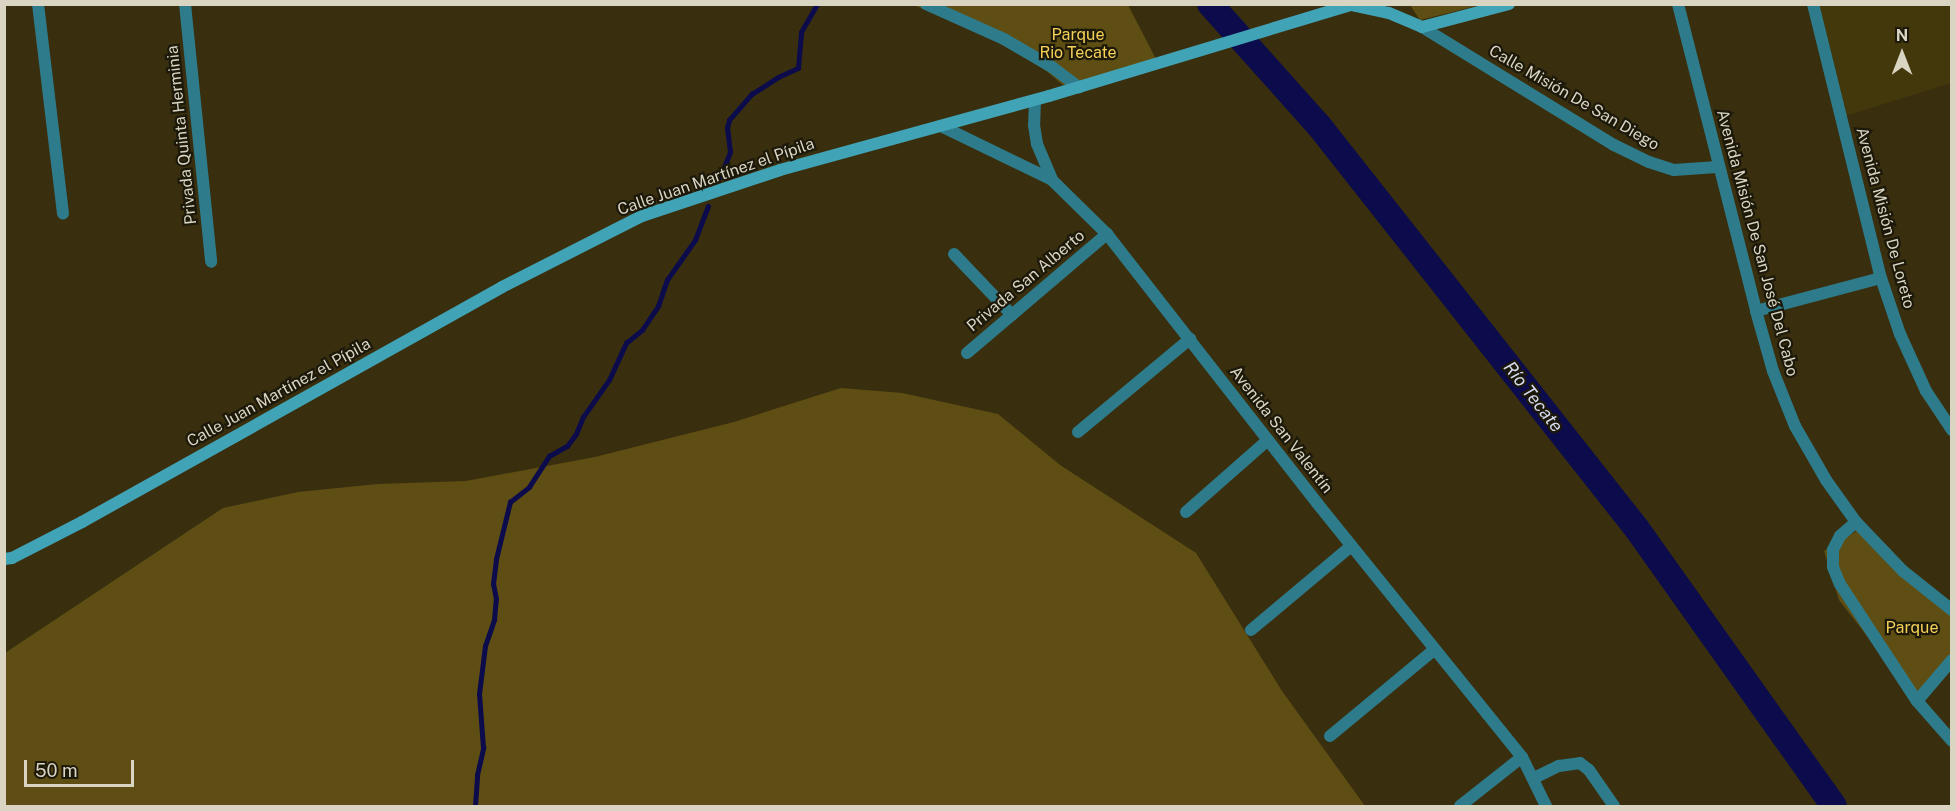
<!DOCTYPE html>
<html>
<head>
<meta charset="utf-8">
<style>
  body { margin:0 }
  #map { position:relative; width:1956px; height:811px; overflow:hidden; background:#392f0f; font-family:"Public Sans",sans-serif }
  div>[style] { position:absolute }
  .built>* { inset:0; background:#43370c }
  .green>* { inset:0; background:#5f4e13 }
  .stream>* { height:4.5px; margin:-2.25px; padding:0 2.25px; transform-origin:2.25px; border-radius:2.25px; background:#0c0b4c }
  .river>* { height:26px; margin:-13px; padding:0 13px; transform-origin:13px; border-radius:13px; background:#0c0b4c }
  .minor>* { height:12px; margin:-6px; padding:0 6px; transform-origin:6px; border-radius:6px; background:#2e7c8b }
  .tertiary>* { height:12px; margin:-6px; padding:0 6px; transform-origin:6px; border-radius:6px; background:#2e7c8b }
  .secondary>* { height:12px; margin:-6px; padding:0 6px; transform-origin:6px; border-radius:6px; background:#41a3b6 }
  span { translate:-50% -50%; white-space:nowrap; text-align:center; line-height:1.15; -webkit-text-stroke:4.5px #1c180a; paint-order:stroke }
  .park-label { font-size:16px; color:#f5d158 }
  .street-label { font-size:16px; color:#dad4c2 }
  .water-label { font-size:18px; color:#d4daee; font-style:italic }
  .frame { position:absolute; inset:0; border:6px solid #dad4c2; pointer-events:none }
  .north { position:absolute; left:1872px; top:24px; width:60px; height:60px; -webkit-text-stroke:4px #1c180a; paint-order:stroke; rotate:0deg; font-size:16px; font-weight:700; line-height:24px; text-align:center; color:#dad4c2 }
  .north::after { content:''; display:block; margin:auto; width:21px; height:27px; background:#dad4c2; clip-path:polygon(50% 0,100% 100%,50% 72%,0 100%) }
  .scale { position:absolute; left:24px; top:760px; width:110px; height:27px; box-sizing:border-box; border:3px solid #dad4c2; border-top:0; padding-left:8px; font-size:18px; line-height:21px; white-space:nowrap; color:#dad4c2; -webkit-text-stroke:4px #1c180a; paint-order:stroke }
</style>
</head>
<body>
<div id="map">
  <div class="built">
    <div style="clip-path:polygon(1811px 5px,1951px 5px,1951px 83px,1842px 117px)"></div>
  </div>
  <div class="green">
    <div style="clip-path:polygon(913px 5px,1128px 5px,1158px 63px,1069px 90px,1033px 60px,958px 22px)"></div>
    <div style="clip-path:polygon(1410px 5px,1480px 5px,1420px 20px)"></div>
    <div style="clip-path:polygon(841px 388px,902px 393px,998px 414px,1060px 465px,1196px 553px,1282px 691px,1365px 806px,5px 806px,5px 653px,223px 508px,298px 492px,378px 484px,466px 481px,595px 457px,734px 422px)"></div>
    <div style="clip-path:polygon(1860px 529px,1951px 610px,1951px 662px,1920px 704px,1839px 600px,1824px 551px)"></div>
  </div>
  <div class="stream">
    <div style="left:720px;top:177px;width:27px;rotate:-68deg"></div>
    <div style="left:730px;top:152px;width:24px;rotate:-97deg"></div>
    <div style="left:727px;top:128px;width:8px;rotate:-76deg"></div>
    <div style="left:729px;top:120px;width:35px;rotate:-49deg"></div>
    <div style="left:752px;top:94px;width:31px;rotate:-33deg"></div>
    <div style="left:778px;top:77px;width:22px;rotate:-24deg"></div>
    <div style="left:798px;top:68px;width:36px;rotate:-85deg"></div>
    <div style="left:801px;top:32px;width:32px;rotate:-60deg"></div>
    <div style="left:475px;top:806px;width:31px;rotate:-86deg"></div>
    <div style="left:477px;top:775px;width:28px;rotate:-77deg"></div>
    <div style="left:483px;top:748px;width:54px;rotate:-94.2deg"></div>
    <div style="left:479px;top:694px;width:48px;rotate:-82.9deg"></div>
    <div style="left:485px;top:646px;width:28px;rotate:-71deg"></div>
    <div style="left:494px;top:620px;width:21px;rotate:-85deg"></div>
    <div style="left:496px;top:599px;width:15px;rotate:-101deg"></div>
    <div style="left:493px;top:584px;width:25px;rotate:-83deg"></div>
    <div style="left:496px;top:559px;width:59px;rotate:-76.2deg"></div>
    <div style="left:510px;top:502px;width:24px;rotate:-38deg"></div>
    <div style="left:529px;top:487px;width:37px;rotate:-57deg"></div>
    <div style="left:549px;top:456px;width:21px;rotate:-29deg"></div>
    <div style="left:567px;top:446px;width:15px;rotate:-53deg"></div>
    <div style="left:576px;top:434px;width:18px;rotate:-68deg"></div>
    <div style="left:583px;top:417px;width:45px;rotate:-54.9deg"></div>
    <div style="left:609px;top:380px;width:41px;rotate:-65.3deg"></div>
    <div style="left:626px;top:343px;width:21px;rotate:-39deg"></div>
    <div style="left:642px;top:330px;width:29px;rotate:-56deg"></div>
    <div style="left:658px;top:306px;width:28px;rotate:-71deg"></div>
    <div style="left:667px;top:280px;width:49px;rotate:-55deg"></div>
    <div style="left:695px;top:240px;width:36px;rotate:-69deg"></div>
  </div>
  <div class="river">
    <div style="left:1210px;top:4px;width:165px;rotate:48.2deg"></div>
    <div style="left:1320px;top:127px;width:512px;rotate:51.74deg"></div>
    <div style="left:1637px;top:529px;width:340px;rotate:54.6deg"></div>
  </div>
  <div class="minor">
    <div style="left:38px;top:4px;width:211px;rotate:83.2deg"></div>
    <div style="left:185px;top:4px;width:259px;rotate:84.2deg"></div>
    <div style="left:926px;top:4px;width:85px;rotate:24.2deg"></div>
    <div style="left:1004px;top:39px;width:56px;rotate:30.3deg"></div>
    <div style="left:1052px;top:67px;width:34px;rotate:37deg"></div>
    <div style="left:1678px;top:4px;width:317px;rotate:75.7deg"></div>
    <div style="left:1756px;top:311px;width:62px;rotate:74.2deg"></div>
    <div style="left:1773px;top:371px;width:59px;rotate:68.2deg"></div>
    <div style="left:1795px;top:426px;width:62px;rotate:60.1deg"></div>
    <div style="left:1826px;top:480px;width:52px;rotate:54.5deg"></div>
    <div style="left:1856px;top:522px;width:68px;rotate:46.2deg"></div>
    <div style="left:1903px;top:571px;width:63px;rotate:38.5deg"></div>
    <div style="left:1422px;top:27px;width:225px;rotate:31.6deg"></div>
    <div style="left:1614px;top:145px;width:39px;rotate:26deg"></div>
    <div style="left:1649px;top:162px;width:26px;rotate:18deg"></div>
    <div style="left:1674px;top:170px;width:43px;rotate:-4deg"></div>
    <div style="left:1035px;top:100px;width:25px;rotate:92deg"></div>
    <div style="left:1034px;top:125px;width:19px;rotate:81deg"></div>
    <div style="left:1037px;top:144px;width:39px;rotate:67deg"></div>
    <div style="left:941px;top:126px;width:123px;rotate:25.9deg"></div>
    <div style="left:1052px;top:180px;width:77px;rotate:44.5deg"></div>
    <div style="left:1107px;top:234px;width:341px;rotate:52deg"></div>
    <div style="left:1317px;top:503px;width:326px;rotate:51.1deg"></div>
    <div style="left:1522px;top:757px;width:55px;rotate:63.9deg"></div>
    <div style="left:954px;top:254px;width:84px;rotate:46.4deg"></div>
    <div style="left:1756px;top:311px;width:129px;rotate:-14.8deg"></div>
    <div style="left:967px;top:353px;width:184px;rotate:-40.4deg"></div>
    <div style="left:1078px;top:432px;width:146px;rotate:-39.7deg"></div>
    <div style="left:1186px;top:512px;width:109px;rotate:-41.3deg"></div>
    <div style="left:1856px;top:522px;width:21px;rotate:139deg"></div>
    <div style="left:1840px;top:536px;width:16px;rotate:117deg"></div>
    <div style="left:1833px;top:550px;width:17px;rotate:90deg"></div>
    <div style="left:1833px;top:567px;width:18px;rotate:68deg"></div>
    <div style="left:1840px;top:584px;width:140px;rotate:56.7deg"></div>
    <div style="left:1917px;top:701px;width:53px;rotate:48.8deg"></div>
    <div style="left:1251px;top:630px;width:131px;rotate:-40deg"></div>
    <div style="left:1917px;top:701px;width:54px;rotate:-49.5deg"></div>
    <div style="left:1330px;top:736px;width:135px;rotate:-39.6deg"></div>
    <div style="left:1534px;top:778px;width:28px;rotate:-26deg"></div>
    <div style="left:1559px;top:766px;width:21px;rotate:-8deg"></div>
    <div style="left:1580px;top:763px;width:11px;rotate:38deg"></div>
    <div style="left:1589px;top:770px;width:44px;rotate:55.2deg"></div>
    <div style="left:1460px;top:806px;width:79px;rotate:-38.3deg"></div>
  </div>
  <div class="tertiary">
    <div style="left:1813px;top:4px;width:282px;rotate:76.1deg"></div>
    <div style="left:1881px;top:278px;width:59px;rotate:71.3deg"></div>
    <div style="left:1900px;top:334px;width:63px;rotate:65.5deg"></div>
    <div style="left:1926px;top:391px;width:47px;rotate:56.3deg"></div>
  </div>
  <div class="secondary">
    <div style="left:4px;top:559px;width:8px;rotate:-7deg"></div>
    <div style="left:12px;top:558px;width:79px;rotate:-27.2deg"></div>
    <div style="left:82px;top:522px;width:481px;rotate:-29.2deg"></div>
    <div style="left:502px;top:287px;width:157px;rotate:-26.9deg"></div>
    <div style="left:642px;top:216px;width:145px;rotate:-18.4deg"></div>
    <div style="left:780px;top:170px;width:279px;rotate:-15.4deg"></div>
    <div style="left:1049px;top:96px;width:315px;rotate:-16.8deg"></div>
    <div style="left:1351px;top:5px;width:39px;rotate:12deg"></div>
    <div style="left:1389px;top:13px;width:36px;rotate:23deg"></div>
    <div style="left:1422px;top:27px;width:90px;rotate:-14.8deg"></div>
  </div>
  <div class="park-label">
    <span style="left:1078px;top:44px">Parque<br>Rio Tecate</span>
    <span style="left:1912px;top:628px">Parque</span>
  </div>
  <div class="street-label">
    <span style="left:1574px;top:98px;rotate:30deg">Calle Misión De San Diego</span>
    <span style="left:182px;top:135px;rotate:-96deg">Privada Quinta Herminia</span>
    <span style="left:716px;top:177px;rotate:-19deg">Calle Juan Martínez el Pípila</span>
    <span style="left:1885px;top:218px;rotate:75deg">Avenida Misión De Loreto</span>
    <span style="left:1757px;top:243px;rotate:75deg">Avenida Misión De San José Del Cabo</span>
    <span style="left:1026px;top:281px;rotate:-40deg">Privada San Alberto</span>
    <span style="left:279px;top:393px;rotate:-29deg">Calle Juan Martínez el Pípila</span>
    <span style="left:1281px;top:430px;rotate:52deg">Avenida San Valentín</span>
  </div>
  <div class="water-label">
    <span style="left:1533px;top:397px;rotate:52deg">Río Tecate</span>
  </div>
  <div class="frame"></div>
  <div class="north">N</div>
  <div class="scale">50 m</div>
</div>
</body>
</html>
